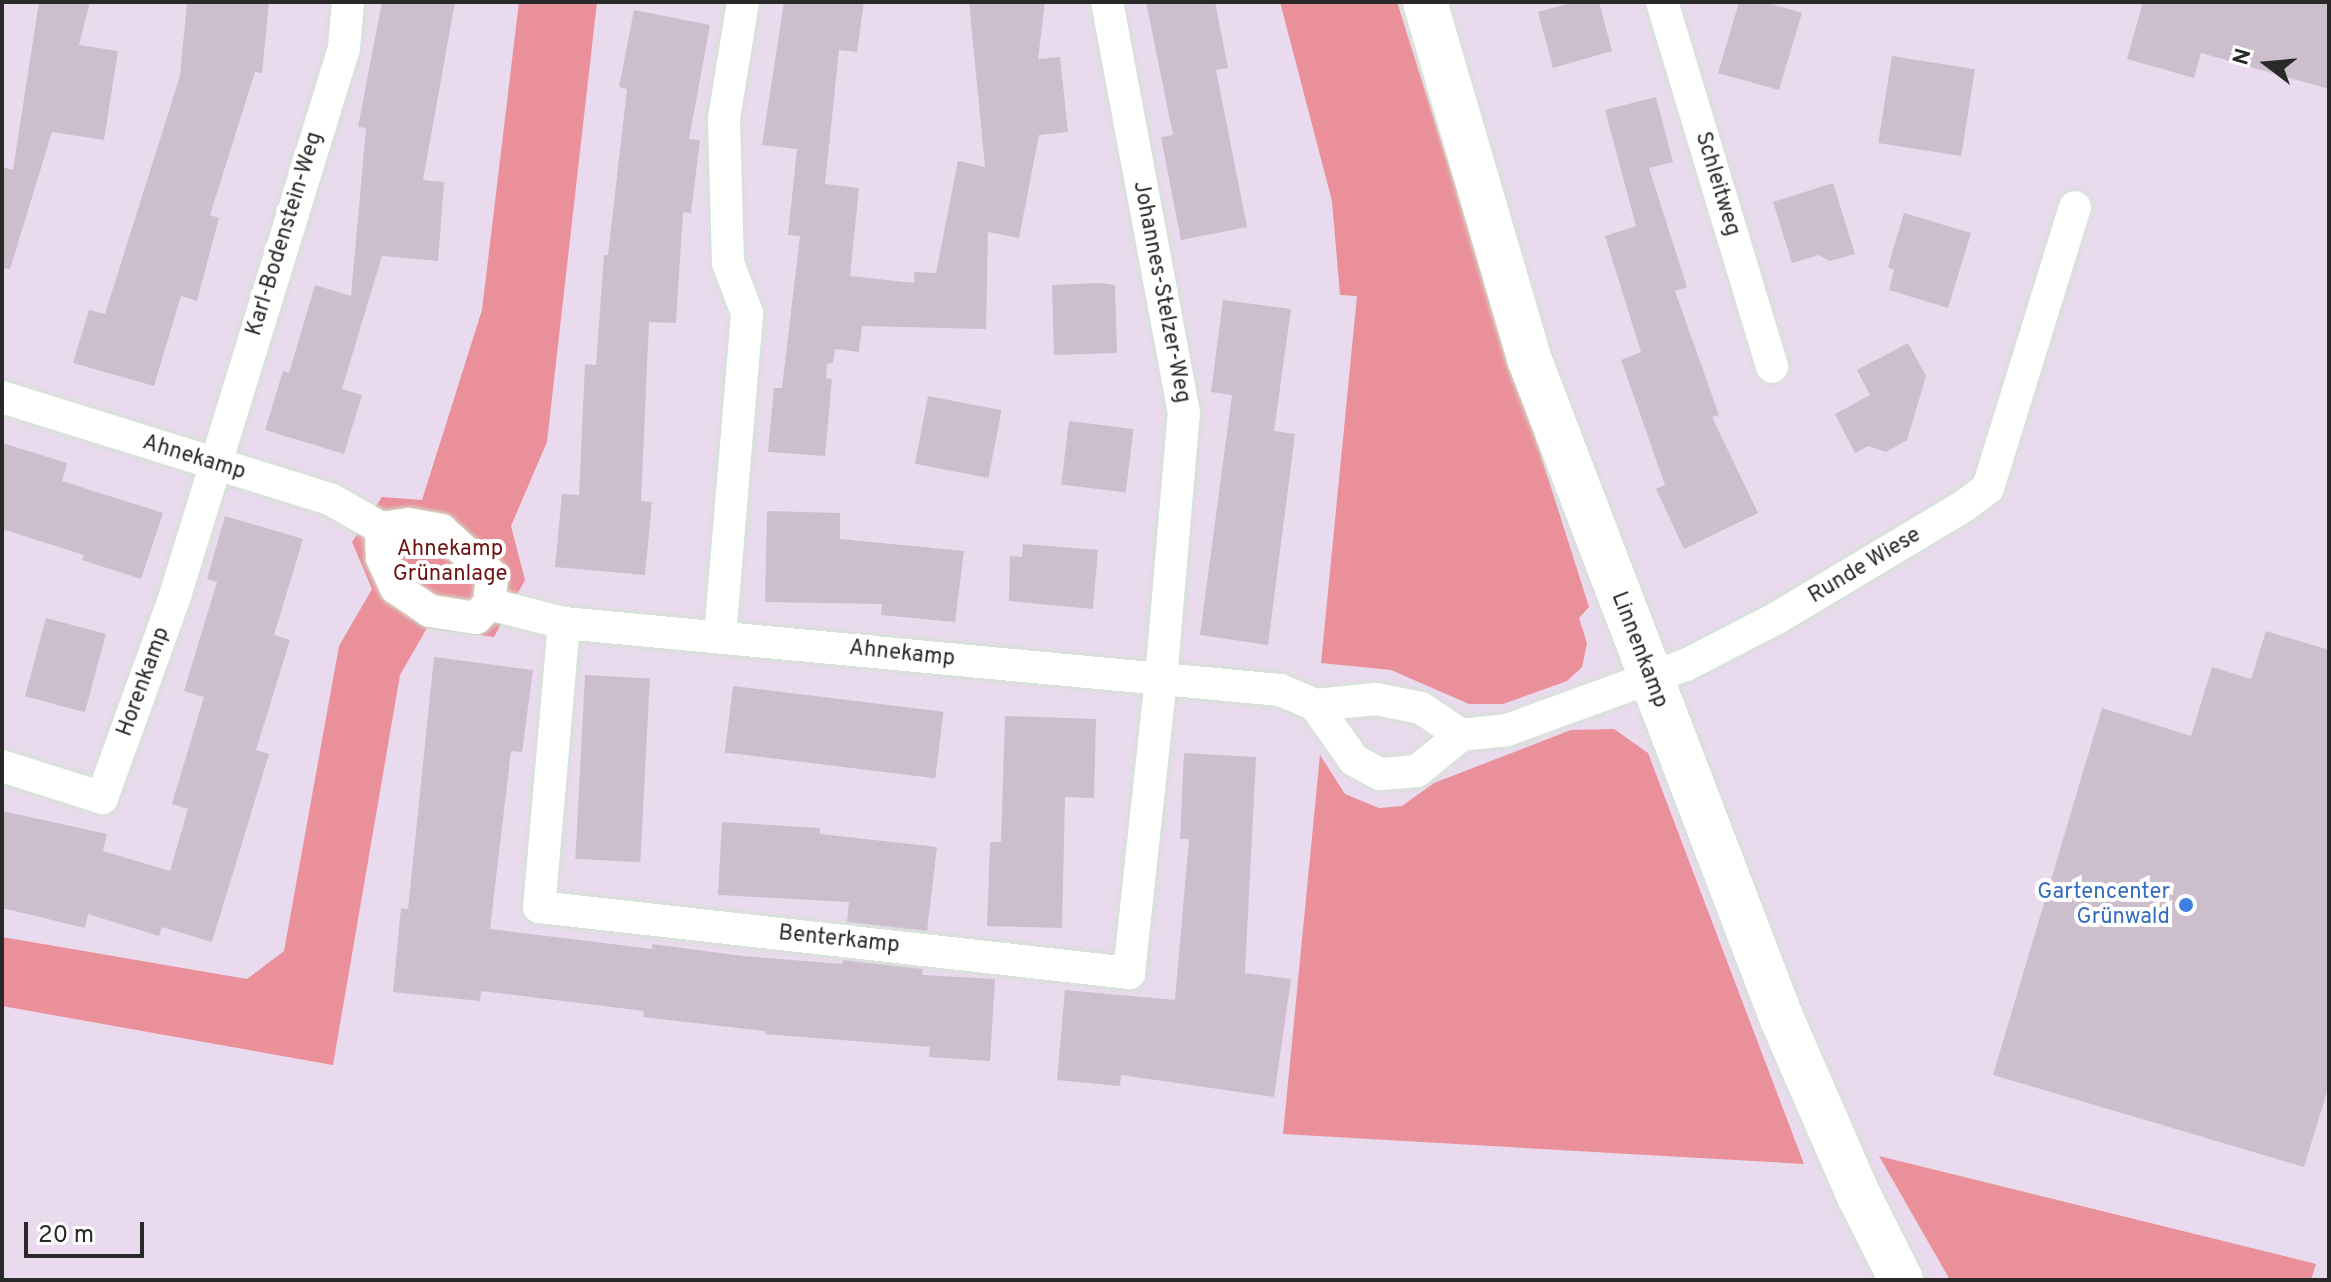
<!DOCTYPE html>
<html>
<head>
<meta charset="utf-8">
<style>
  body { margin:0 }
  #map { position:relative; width:2331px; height:1282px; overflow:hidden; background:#e9daed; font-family:Overpass,sans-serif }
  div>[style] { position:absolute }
  .green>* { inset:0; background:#ea909a }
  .building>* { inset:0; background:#cdbece; transform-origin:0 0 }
  .roads { filter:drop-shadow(0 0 2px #cfe4cf) drop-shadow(0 0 2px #cfe4cf) }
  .minor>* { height:32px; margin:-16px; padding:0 16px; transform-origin:16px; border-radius:16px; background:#fff }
  .secondary>* { height:44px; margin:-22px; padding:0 22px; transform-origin:22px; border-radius:22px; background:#fff }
  .dots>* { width:22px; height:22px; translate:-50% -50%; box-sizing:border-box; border:4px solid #fff; border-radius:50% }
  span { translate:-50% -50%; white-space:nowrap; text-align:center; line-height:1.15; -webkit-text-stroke:8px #fff; paint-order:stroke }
  .street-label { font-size:22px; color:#292929 }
  .park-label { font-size:22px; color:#6d1412 }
  .shop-label { font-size:22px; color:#366cbe }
  .right { translate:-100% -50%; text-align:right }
  .frame { position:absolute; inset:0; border:4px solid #292929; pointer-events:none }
  .north { position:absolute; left:2227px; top:24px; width:80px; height:80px; -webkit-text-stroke:6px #fff; paint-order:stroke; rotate:286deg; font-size:22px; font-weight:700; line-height:32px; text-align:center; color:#292929 }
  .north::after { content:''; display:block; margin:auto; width:28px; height:36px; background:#292929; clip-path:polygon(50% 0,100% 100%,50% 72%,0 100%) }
  .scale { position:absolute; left:24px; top:1222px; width:120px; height:36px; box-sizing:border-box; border:4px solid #292929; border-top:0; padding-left:10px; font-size:24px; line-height:28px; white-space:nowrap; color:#292929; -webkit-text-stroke:6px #fff; paint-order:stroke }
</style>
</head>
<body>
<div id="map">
  <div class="green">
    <div style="clip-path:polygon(519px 2px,597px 2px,547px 442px,511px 526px,525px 580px,494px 637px,427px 628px,400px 675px,333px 1065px,2px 1006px,2px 937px,247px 979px,284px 951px,339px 646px,372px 589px,352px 542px,382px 497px,422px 500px,482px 310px)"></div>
    <div style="clip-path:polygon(1280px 2px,1397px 2px,1589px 607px,1579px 618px,1587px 643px,1582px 667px,1567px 681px,1503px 704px,1469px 704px,1391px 670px,1321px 663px,1357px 296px,1340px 295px,1332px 201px)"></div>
    <div style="clip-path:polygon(1614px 729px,1648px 753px,1804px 1164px,1283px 1134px,1320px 755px,1345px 794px,1379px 808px,1402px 806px,1434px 783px,1571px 730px)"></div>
    <div style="clip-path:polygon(1879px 1156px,2316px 1264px,2311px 1280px,1950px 1280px)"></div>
  </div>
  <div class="building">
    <div style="clip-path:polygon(39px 2px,90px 2px,79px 45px,118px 51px,104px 140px,52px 132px,10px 269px,2px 268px,2px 167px,13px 170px)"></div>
    <div style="clip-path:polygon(187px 2px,269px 2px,262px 73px,255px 72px,210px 215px,219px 218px,197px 301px,181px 296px,154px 386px,73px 363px,89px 310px,105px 314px,180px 76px)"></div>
    <div style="clip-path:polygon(382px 2px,455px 2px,423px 180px,444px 182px,438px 261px,382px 256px,342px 389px,362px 395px,344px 454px,265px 430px,283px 371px,289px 373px,315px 285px,351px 296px,366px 128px,358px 127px)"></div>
    <div style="clip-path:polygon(784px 2px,864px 2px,857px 52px,839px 50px,825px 184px,859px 188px,850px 276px,914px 283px,914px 272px,936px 273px,958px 161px,985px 167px,969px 2px,1045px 2px,1038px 59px,1060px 57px,1068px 132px,1039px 135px,1019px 238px,988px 232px,986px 329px,862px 326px,859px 352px,835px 349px,833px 363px,827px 364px,826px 378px,832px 379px,825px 456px,768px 452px,774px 388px,782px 388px,800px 236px,788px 235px,797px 149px,762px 145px)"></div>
    <div style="clip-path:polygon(1146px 2px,1215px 2px,1228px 68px,1216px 70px,1247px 227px,1181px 240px,1161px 137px,1173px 135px)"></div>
    <div style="clip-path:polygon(1574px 2px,1599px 2px,1612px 51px,1553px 68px,1538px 12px)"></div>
    <div style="clip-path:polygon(1739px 2px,1765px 2px,1802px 13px,1779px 90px,1718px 73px)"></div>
    <div style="clip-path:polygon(2143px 2px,2329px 2px,2329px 89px,2201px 53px,2194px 78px,2127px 59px)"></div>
    <div style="clip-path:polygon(634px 10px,710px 25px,689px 139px,700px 140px,691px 213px,683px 212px,676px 323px,649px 322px,641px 501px,652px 502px,645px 575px,555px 567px,562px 494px,579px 495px,585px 364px,596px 365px,604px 255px,608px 255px,627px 89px,619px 87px)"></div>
    <div style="left:1892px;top:56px;width:84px;height:88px;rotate:9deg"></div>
    <div style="clip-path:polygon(1656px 97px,1673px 162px,1649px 168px,1687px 287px,1675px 291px,1719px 415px,1712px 417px,1758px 513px,1684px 549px,1656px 489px,1665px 485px,1621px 360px,1641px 352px,1605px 236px,1636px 226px,1605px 110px)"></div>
    <div style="clip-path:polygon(1833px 183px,1855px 254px,1830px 261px,1819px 255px,1792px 263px,1773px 202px)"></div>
    <div style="clip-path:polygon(1904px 213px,1971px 233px,1948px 308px,1889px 290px,1894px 270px,1888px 267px)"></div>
    <div style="clip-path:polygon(1100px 283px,1115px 285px,1117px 353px,1054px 355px,1052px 285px)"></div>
    <div style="clip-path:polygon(1223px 300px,1291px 309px,1274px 431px,1295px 434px,1268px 645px,1200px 635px,1232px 395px,1211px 392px)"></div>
    <div style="clip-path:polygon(1908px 343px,1926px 376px,1907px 440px,1886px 452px,1868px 446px,1855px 453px,1835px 414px,1870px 395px,1857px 370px)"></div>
    <div style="left:928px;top:396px;width:75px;height:69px;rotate:11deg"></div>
    <div style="left:1069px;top:421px;width:65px;height:64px;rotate:7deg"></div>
    <div style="clip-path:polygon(2px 443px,67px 463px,62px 481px,163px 513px,141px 579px,82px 560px,84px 555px,2px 529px)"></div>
    <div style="clip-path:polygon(767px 511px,840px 513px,840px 539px,964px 551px,955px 622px,881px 615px,882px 604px,765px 602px)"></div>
    <div style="clip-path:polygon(225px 516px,303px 539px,274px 635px,290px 640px,256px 750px,269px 754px,212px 942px,162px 927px,159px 936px,88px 914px,85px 928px,2px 908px,2px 811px,107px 834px,103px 851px,170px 871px,188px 809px,172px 804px,204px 697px,184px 691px,217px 582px,207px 579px)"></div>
    <div style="clip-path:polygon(1023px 544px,1098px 550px,1093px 609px,1009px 601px,1010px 556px,1022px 557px)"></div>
    <div style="left:46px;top:618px;width:62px;height:81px;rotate:15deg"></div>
    <div style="clip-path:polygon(2266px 631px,2329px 650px,2329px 1085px,2304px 1167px,1993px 1075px,2102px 708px,2191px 736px,2212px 667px,2251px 679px)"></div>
    <div style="clip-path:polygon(434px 657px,533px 670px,522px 752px,511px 751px,490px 929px,652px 949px,652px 944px,743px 956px,842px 964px,843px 960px,923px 969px,922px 975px,995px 979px,990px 1061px,929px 1057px,930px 1047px,765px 1034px,765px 1031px,643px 1017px,644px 1011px,481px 991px,480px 1001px,393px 992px,401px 908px,408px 909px)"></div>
    <div style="left:585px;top:675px;width:65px;height:184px;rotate:3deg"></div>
    <div style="left:733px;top:686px;width:212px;height:67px;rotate:7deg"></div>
    <div style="clip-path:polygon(1005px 716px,1096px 719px,1094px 798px,1065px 797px,1062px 928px,987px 926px,990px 842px,1001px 842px)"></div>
    <div style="clip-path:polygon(1184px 753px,1256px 757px,1245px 973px,1291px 979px,1274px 1097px,1121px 1075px,1120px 1086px,1057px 1080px,1065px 990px,1175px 1000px,1189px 839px,1180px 839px)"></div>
    <div style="clip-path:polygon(722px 822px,820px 828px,820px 834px,937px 847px,927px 931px,847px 922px,849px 902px,718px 895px)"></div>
  </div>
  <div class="roads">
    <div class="minor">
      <div style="left:1662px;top:2px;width:381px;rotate:73.2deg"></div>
      <div style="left:2px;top:397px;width:343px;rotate:17.3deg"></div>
      <div style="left:330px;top:499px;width:59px;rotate:29.6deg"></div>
      <div style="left:408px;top:524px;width:34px;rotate:10deg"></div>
      <div style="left:441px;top:530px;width:69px;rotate:42deg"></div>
      <div style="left:492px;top:576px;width:28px;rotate:96deg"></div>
      <div style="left:489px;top:604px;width:19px;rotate:133deg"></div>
      <div style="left:476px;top:618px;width:47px;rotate:-171.3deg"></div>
      <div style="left:430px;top:611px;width:41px;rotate:-145.9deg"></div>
      <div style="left:396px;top:588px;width:33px;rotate:-115deg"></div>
      <div style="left:382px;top:558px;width:30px;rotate:-92deg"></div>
      <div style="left:381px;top:528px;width:27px;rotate:-8deg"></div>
      <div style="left:489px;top:604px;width:77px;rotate:14.2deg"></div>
      <div style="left:564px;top:623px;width:719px;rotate:5.35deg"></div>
      <div style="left:1280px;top:690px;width:38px;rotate:23deg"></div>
      <div style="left:564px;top:623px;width:285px;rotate:95deg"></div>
      <div style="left:539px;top:907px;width:594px;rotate:6.38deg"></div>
      <div style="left:1129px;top:973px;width:296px;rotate:-83.8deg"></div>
      <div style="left:1161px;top:679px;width:267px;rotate:-85.1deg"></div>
      <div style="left:1184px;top:413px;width:418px;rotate:-100.6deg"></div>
      <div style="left:720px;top:636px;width:324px;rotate:-85.2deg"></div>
      <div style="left:747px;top:313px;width:53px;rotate:-110.8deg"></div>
      <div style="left:728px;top:263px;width:145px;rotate:-91.6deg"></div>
      <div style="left:724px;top:118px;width:118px;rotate:-80.7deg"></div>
      <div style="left:1376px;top:699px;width:46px;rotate:11.3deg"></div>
      <div style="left:1421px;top:708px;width:48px;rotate:34deg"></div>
      <div style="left:1461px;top:735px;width:57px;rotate:140.7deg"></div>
      <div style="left:1417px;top:771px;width:37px;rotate:175deg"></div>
      <div style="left:1380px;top:774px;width:30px;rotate:-152deg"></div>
      <div style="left:1354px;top:760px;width:67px;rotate:-125.3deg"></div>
      <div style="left:1315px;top:705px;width:61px;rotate:-5.6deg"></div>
      <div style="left:1461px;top:735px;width:46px;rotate:-6.2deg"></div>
      <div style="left:1507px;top:730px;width:190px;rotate:-20deg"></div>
      <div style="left:1686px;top:665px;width:102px;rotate:-27.3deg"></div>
      <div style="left:1777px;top:618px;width:218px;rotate:-30.9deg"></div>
      <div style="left:1964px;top:506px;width:30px;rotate:-37deg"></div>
      <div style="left:1988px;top:488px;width:294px;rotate:-72.8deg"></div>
      <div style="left:2px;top:766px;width:105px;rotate:17.7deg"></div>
      <div style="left:102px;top:798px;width:215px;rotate:-70.1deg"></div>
      <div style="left:175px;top:596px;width:573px;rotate:-72.86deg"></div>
      <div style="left:344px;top:48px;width:46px;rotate:-85deg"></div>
    </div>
    <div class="secondary">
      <div style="left:1425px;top:2px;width:371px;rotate:73.7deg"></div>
      <div style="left:1529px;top:358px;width:706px;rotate:69.07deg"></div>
      <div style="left:1781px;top:1017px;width:195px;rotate:66.5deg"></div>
      <div style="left:1859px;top:1196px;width:94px;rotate:63.4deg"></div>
    </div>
  </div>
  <div class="dots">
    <div style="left:2186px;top:905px;background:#3f7fe0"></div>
  </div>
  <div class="street-label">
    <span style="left:1717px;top:184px;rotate:73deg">Schleitweg</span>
    <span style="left:285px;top:234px;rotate:-73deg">Karl-Bodenstein-Weg</span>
    <span style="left:1161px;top:292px;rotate:79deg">Johannes-Stelzer-Weg</span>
    <span style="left:194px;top:458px;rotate:17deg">Ahnekamp</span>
    <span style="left:1865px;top:566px;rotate:-31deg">Runde Wiese</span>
    <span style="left:1639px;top:650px;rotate:69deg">Linnenkamp</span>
    <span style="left:902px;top:654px;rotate:6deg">Ahnekamp</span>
    <span style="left:144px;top:682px;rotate:-70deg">Horenkamp</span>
    <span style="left:839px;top:940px;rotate:6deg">Benterkamp</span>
  </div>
  <div class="park-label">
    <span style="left:450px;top:562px">Ahnekamp<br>Grünanlage</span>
  </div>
  <div class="shop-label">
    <span class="right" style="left:2170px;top:905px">Gartencenter<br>Grünwald</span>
  </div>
  <div class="frame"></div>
  <div class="north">N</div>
  <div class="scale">20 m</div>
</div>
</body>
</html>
